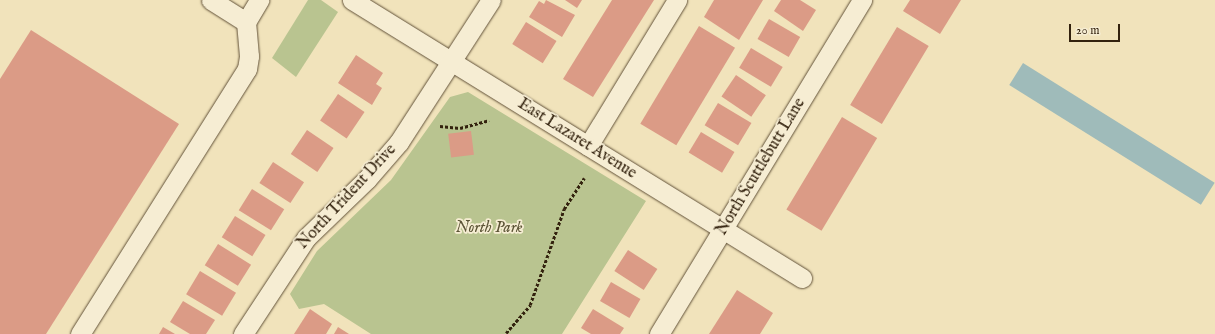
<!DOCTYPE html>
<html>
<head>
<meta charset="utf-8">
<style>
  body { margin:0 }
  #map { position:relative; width:1215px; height:334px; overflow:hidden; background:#f1e3bb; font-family:"IM FELL English",serif }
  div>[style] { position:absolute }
  .green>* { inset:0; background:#b9c490 }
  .water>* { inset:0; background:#9fbbba; transform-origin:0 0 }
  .building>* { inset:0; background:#db9b86; transform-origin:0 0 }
  .path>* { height:2.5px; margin-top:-1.25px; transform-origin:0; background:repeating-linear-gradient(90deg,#33220e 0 3px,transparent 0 5px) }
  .roads { filter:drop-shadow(0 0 1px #625239) drop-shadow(0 0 1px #625239) }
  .minor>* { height:19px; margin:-9.5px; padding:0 9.5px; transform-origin:9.5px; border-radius:9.5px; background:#f6edd3 }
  span { translate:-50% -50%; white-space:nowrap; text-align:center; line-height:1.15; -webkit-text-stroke:3.5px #f6edd3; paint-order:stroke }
  .street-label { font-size:16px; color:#33220e }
  .park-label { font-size:16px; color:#5b5335; font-style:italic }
  .scale { position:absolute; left:1069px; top:24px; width:51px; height:18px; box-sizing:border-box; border:2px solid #33220e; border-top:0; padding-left:5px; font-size:12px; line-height:14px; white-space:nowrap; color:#33220e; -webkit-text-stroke:3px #f6edd3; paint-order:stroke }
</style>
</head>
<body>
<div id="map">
  <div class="green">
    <div style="clip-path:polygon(308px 0,321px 0,338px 12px,296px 77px,272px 58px)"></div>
    <div style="clip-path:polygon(468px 92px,646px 201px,562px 334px,371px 334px,324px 304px,299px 309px,290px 294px,317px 251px,391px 180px,450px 97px)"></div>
  </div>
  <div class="water">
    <div style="left:1023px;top:63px;width:226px;height:26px;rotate:32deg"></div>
  </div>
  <div class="building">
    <div style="clip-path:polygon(546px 0,575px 15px,562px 37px,529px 17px,539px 1px,544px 4px)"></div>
    <div style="clip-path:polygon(565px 0,582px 0,577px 8px)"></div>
    <div style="clip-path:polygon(612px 0,654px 0,593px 97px,563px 79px)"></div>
    <div style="clip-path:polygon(714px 0,763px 0,739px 40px,704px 17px)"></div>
    <div style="clip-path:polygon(781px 0,800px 0,816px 10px,803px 31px,774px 11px)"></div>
    <div style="clip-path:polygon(910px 0,961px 0,940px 34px,903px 11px)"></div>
    <div style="left:769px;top:19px;width:36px;height:23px;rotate:30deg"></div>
    <div style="left:526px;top:22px;width:36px;height:26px;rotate:32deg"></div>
    <div style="left:699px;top:26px;width:42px;height:114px;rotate:31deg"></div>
    <div style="left:897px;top:27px;width:37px;height:91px;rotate:31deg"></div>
    <div style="clip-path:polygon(31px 30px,179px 124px,46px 334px,0 334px,0 79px)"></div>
    <div style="left:751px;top:48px;width:37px;height:23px;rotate:31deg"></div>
    <div style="clip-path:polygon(356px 55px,383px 73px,376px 84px,382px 88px,372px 105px,338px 83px)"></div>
    <div style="left:736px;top:75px;width:36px;height:26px;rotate:34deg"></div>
    <div style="left:338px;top:94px;width:32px;height:32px;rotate:34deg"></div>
    <div style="left:718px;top:103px;width:39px;height:26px;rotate:31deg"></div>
    <div style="left:842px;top:117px;width:41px;height:108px;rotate:31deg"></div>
    <div style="left:307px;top:130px;width:32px;height:29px;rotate:34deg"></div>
    <div style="left:471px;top:131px;width:24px;height:23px;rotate:83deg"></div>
    <div style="left:701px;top:132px;width:39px;height:24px;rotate:31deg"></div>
    <div style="left:273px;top:162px;width:37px;height:25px;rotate:33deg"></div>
    <div style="left:252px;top:189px;width:38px;height:25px;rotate:32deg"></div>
    <div style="left:235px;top:216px;width:36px;height:25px;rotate:32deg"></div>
    <div style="left:218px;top:244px;width:39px;height:25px;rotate:32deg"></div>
    <div style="left:628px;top:250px;width:35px;height:25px;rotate:33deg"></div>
    <div style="left:200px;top:271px;width:42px;height:27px;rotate:31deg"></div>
    <div style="left:611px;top:282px;width:34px;height:22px;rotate:30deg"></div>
    <div style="clip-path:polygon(737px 290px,773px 313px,760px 334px,709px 334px)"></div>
    <div style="clip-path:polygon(183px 301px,215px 320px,206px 334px,190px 334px,170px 322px)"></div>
    <div style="clip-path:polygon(310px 309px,332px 324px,326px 334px,294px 334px)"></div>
    <div style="clip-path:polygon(593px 309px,624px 328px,620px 334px,591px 334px,581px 328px)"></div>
    <div style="clip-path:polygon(163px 327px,175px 334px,159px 334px)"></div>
    <div style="clip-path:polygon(338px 327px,349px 334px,334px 334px)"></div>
  </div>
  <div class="path">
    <div style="left:440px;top:126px;width:20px;rotate:6deg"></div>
    <div style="left:460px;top:128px;width:30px;rotate:-15deg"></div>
    <div style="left:506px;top:333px;width:37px;rotate:-49deg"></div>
    <div style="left:530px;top:305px;width:102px;rotate:-70.5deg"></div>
    <div style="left:564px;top:209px;width:37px;rotate:-57deg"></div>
  </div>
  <div class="roads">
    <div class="minor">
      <div style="left:211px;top:0;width:41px;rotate:32.2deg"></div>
      <div style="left:352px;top:0;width:529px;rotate:31.71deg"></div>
      <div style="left:588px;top:146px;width:171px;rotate:-58.6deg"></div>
      <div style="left:80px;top:334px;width:313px;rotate:-57.8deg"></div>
      <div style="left:247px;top:69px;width:13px;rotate:-81deg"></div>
      <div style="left:249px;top:56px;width:34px;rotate:-95deg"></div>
      <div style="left:246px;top:22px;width:26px;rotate:-59deg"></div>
      <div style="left:243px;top:334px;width:115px;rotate:-56.7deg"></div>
      <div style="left:306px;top:238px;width:85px;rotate:-44deg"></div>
      <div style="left:367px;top:179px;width:49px;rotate:-49.1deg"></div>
      <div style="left:399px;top:142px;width:169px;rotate:-57.1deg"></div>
      <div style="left:659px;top:334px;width:391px;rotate:-58.7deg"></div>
    </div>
  </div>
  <div class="street-label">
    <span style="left:577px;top:139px;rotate:32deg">East Lazaret Avenue</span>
    <span style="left:761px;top:167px;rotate:-59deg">North Scuttlebutt Lane</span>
    <span style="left:347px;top:197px;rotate:-47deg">North Trident Drive</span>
  </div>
  <div class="park-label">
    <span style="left:489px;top:228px">North Park</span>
  </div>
  <div class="scale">20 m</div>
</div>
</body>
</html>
